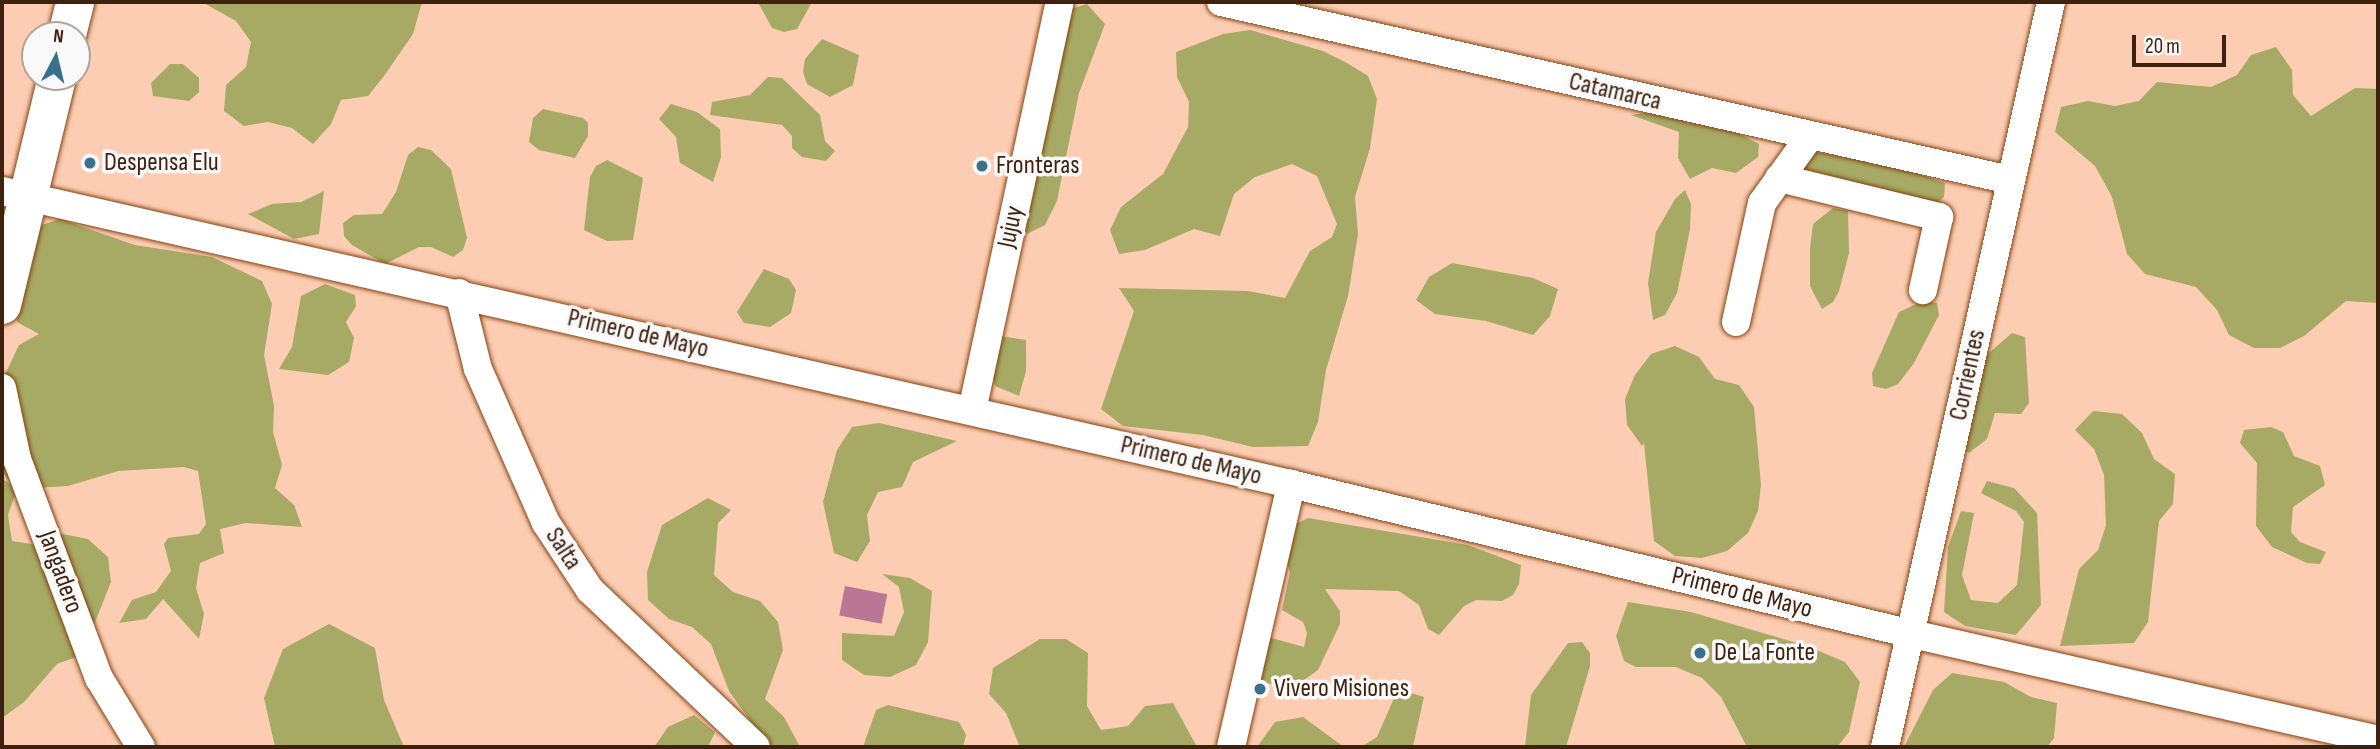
<!DOCTYPE html>
<html>
<head>
<meta charset="utf-8">
<style>
  body { margin:0 }
  #map { position:relative; width:2380px; height:749px; overflow:hidden; background:#fccdb2; font-family:"Sofia Sans Condensed",sans-serif }
  div>[style] { position:absolute }
  .forest>* { inset:0; background:#a6aa64 }
  .water>* { inset:0; background:#ba7795; transform-origin:0 0 }
  .roads { filter:drop-shadow(0 0 2px #854212) drop-shadow(0 0 2px #854212) }
  .street>* { height:28px; margin:-14px; padding:0 14px; transform-origin:14px; border-radius:14px; background:#fff }
  .secondary>* { height:38px; margin:-19px; padding:0 19px; transform-origin:19px; border-radius:19px; background:#fff }
  .dots>* { width:19px; height:19px; translate:-50% -50%; box-sizing:border-box; border:4px solid #f9f9f9; border-radius:50% }
  span { translate:-50% -50%; white-space:nowrap; text-align:center; line-height:1.15; -webkit-text-stroke:7px #f9f9f9; paint-order:stroke }
  .street-label { font-size:26px; color:#3f210f }
  .poi-label { font-size:26px; color:#3f210f }
  .left { translate:0 -50%; text-align:left }
  .frame { position:absolute; inset:0; border:4px solid #3f210f; pointer-events:none }
  .north { position:absolute; left:21px; top:21px; width:70px; height:70px; box-sizing:border-box; background:#f9f9f9; border:2px solid #afa39b; border-radius:50%; rotate:7deg; font-size:19px; font-weight:700; line-height:28px; text-align:center; color:#3f210f }
  .north::after { content:''; display:block; margin:auto; width:24px; height:32px; background:#39708b; clip-path:polygon(50% 0,100% 100%,50% 72%,0 100%) }
  .scale { position:absolute; left:2132px; top:35px; width:94px; height:32px; box-sizing:border-box; border:4px solid #3f210f; border-top:0; padding-left:9px; font-size:21px; line-height:24px; white-space:nowrap; color:#3f210f; -webkit-text-stroke:5px #f9f9f9; paint-order:stroke }
</style>
</head>
<body>
<div id="map">
  <div class="forest">
    <div style="clip-path:polygon(202px 2px,422px 2px,413px 34px,384px 76px,368px 96px,341px 100px,331px 124px,313px 144px,292px 128px,268px 122px,244px 126px,224px 111px,226px 85px,246px 67px,251px 42px,236px 21px)"></div>
    <div style="clip-path:polygon(758px 2px,812px 2px,797px 29px,784px 32px,772px 28px)"></div>
    <div style="clip-path:polygon(1087px 4px,1105px 24px,1079px 93px,1057px 201px,1045px 225px,1021px 237px,1061px 12px)"></div>
    <div style="clip-path:polygon(1250px 30px,1323px 51px,1347px 63px,1368px 76px,1377px 99px,1370px 148px,1355px 197px,1358px 234px,1348px 296px,1326px 370px,1318px 422px,1308px 446px,1253px 447px,1203px 435px,1123px 426px,1101px 409px,1134px 311px,1119px 288px,1248px 291px,1285px 298px,1310px 251px,1332px 237px,1337px 224px,1317px 176px,1292px 164px,1255px 177px,1234px 194px,1220px 236px,1194px 229px,1145px 250px,1119px 254px,1110px 230px,1121px 207px,1163px 174px,1188px 127px,1189px 102px,1177px 77px,1176px 52px,1223px 34px)"></div>
    <div style="clip-path:polygon(822px 39px,859px 55px,853px 85px,830px 97px,807px 84px,803px 72px,805px 59px)"></div>
    <div style="clip-path:polygon(2276px 47px,2292px 70px,2293px 95px,2311px 116px,2355px 88px,2378px 89px,2378px 303px,2346px 301px,2304px 336px,2280px 348px,2254px 348px,2229px 335px,2217px 310px,2196px 287px,2145px 274px,2127px 254px,2112px 197px,2095px 166px,2055px 132px,2061px 107px,2088px 101px,2115px 106px,2139px 101px,2157px 82px,2211px 87px,2237px 75px,2251px 55px)"></div>
    <div style="clip-path:polygon(170px 64px,183px 64px,199px 78px,199px 92px,189px 101px,153px 96px,151px 83px)"></div>
    <div style="clip-path:polygon(768px 77px,782px 78px,820px 115px,825px 141px,835px 151px,826px 161px,802px 157px,792px 148px,792px 136px,782px 125px,710px 115px,712px 102px,750px 95px)"></div>
    <div style="clip-path:polygon(671px 104px,697px 112px,720px 129px,721px 157px,713px 182px,680px 163px,676px 137px,659px 119px)"></div>
    <div style="clip-path:polygon(543px 109px,583px 118px,588px 123px,588px 136px,575px 158px,539px 150px,529px 142px,533px 118px)"></div>
    <div style="clip-path:polygon(1658px 111px,1736px 132px,1759px 144px,1758px 157px,1736px 173px,1712px 168px,1690px 179px,1678px 158px,1679px 132px,1631px 115px)"></div>
    <div style="clip-path:polygon(418px 147px,431px 150px,451px 169px,467px 238px,463px 250px,453px 257px,431px 247px,419px 247px,385px 264px,352px 245px,344px 236px,343px 223px,354px 215px,382px 214px,396px 192px,408px 155px)"></div>
    <div style="clip-path:polygon(1808px 151px,1889px 164px,1945px 183px,1944px 197px,1935px 205px,1796px 184px)"></div>
    <div style="clip-path:polygon(607px 160px,643px 178px,633px 240px,607px 241px,584px 230px,590px 177px,596px 166px)"></div>
    <div style="clip-path:polygon(1685px 190px,1691px 204px,1690px 229px,1677px 293px,1665px 315px,1653px 320px,1648px 283px,1656px 232px,1675px 199px)"></div>
    <div style="clip-path:polygon(324px 191px,319px 234px,294px 239px,248px 214px,272px 204px,301px 202px)"></div>
    <div style="clip-path:polygon(1833px 208px,1848px 211px,1849px 253px,1839px 291px,1833px 302px,1822px 309px,1810px 286px,1810px 249px,1813px 224px)"></div>
    <div style="clip-path:polygon(60px 219px,135px 245px,212px 257px,262px 281px,272px 304px,264px 355px,274px 406px,273px 432px,282px 465px,275px 488px,294px 505px,302px 527px,246px 523px,220px 529px,224px 553px,200px 563px,196px 588px,204px 614px,199px 639px,163px 599px,146px 619px,119px 623px,132px 600px,156px 592px,171px 571px,164px 544px,168px 538px,199px 534px,206px 524px,198px 471px,184px 467px,118px 471px,68px 486px,17px 489px,8px 515px,12px 541px,38px 545px,63px 534px,88px 539px,108px 557px,111px 582px,82px 655px,57px 664px,24px 702px,2px 718px,2px 479px,14px 486px,2px 472px,2px 381px,19px 345px,39px 334px,17px 322px,11px 296px,36px 227px)"></div>
    <div style="clip-path:polygon(1452px 263px,1533px 278px,1558px 289px,1550px 316px,1533px 335px,1486px 321px,1435px 314px,1416px 300px,1429px 277px)"></div>
    <div style="clip-path:polygon(764px 269px,789px 279px,796px 290px,791px 313px,770px 327px,744px 323px,737px 312px)"></div>
    <div style="clip-path:polygon(325px 284px,355px 295px,356px 306px,346px 322px,354px 338px,349px 362px,328px 375px,279px 369px,292px 347px,301px 296px)"></div>
    <div style="clip-path:polygon(1923px 301px,1937px 303px,1939px 315px,1914px 363px,1898px 384px,1886px 389px,1873px 386px,1872px 373px,1899px 312px)"></div>
    <div style="clip-path:polygon(2012px 333px,2025px 337px,2029px 403px,2021px 414px,1995px 413px,1987px 439px,1969px 453px,1959px 444px,1983px 358px)"></div>
    <div style="clip-path:polygon(1001px 336px,1026px 340px,1026px 371px,1019px 396px,995px 386px,990px 360px)"></div>
    <div style="clip-path:polygon(1675px 346px,1699px 357px,1715px 379px,1739px 385px,1754px 407px,1761px 485px,1758px 511px,1748px 533px,1727px 551px,1702px 558px,1675px 556px,1654px 541px,1644px 443px,1642px 446px,1627px 425px,1625px 399px,1635px 375px,1651px 354px)"></div>
    <div style="clip-path:polygon(2093px 411px,2122px 414px,2142px 433px,2154px 459px,2175px 474px,2173px 504px,2159px 521px,2148px 622px,2134px 643px,2060px 646px,2079px 569px,2098px 550px,2106px 525px,2104px 475px,2094px 449px,2075px 430px)"></div>
    <div style="clip-path:polygon(879px 423px,957px 441px,913px 462px,902px 487px,878px 492px,867px 515px,870px 541px,857px 562px,834px 553px,823px 502px,837px 450px,852px 427px)"></div>
    <div style="clip-path:polygon(2271px 427px,2283px 432px,2294px 456px,2320px 466px,2325px 485px,2293px 507px,2291px 532px,2300px 542px,2326px 552px,2320px 564px,2307px 563px,2272px 547px,2256px 526px,2257px 463px,2240px 443px,2244px 430px)"></div>
    <div style="clip-path:polygon(1987px 481px,2014px 488px,2037px 513px,2041px 605px,2016px 635px,1965px 626px,1944px 612px,1948px 547px,1961px 511px,1974px 513px,1962px 575px,1971px 600px,1998px 603px,2017px 585px,2024px 522px,2016px 511px,1981px 493px)"></div>
    <div style="clip-path:polygon(708px 498px,731px 510px,718px 523px,714px 575px,733px 592px,760px 601px,778px 622px,783px 650px,765px 699px,784px 717px,799px 745px,792px 747px,769px 747px,729px 691px,711px 644px,692px 627px,669px 619px,648px 600px,647px 572px,662px 525px)"></div>
    <div style="clip-path:polygon(1308px 518px,1468px 545px,1521px 565px,1519px 584px,1513px 595px,1502px 601px,1476px 600px,1464px 606px,1439px 635px,1428px 629px,1419px 605px,1399px 591px,1325px 589px,1340px 611px,1340px 624px,1318px 670px,1297px 685px,1260px 683px,1252px 672px,1265px 636px,1304px 647px,1307px 633px,1303px 622px,1282px 610px,1290px 572px,1286px 560px,1296px 524px)"></div>
    <div style="clip-path:polygon(882px 574px,910px 578px,932px 591px,928px 642px,916px 665px,890px 677px,864px 675px,842px 660px,842px 633px,894px 636px,904px 612px,899px 587px)"></div>
    <div style="clip-path:polygon(1628px 602px,1691px 612px,1807px 646px,1845px 662px,1860px 682px,1849px 732px,1837px 747px,1747px 747px,1721px 697px,1702px 678px,1676px 667px,1636px 667px,1624px 661px,1616px 636px)"></div>
    <div style="clip-path:polygon(329px 624px,375px 648px,384px 700px,404px 747px,275px 747px,264px 698px,283px 649px)"></div>
    <div style="clip-path:polygon(1040px 639px,1066px 639px,1088px 653px,1087px 706px,1101px 730px,1128px 726px,1145px 706px,1173px 703px,1197px 747px,1020px 747px,1006px 713px,989px 694px,993px 668px)"></div>
    <div style="clip-path:polygon(1582px 642px,1590px 653px,1590px 666px,1566px 747px,1525px 747px,1531px 695px,1568px 643px)"></div>
    <div style="clip-path:polygon(1952px 673px,2004px 682px,2031px 697px,2057px 703px,2054px 738px,2047px 747px,1904px 747px,1933px 690px)"></div>
    <div style="clip-path:polygon(1398px 689px,1424px 697px,1413px 746px,1361px 747px,1377px 737px)"></div>
    <div style="clip-path:polygon(888px 705px,959px 722px,966px 735px,963px 747px,863px 747px,876px 710px)"></div>
    <div style="clip-path:polygon(694px 715px,715px 732px,708px 747px,654px 747px,668px 727px)"></div>
    <div style="clip-path:polygon(1303px 717px,1344px 747px,1257px 747px,1275px 722px)"></div>
  </div>
  <div class="water">
    <div style="left:845px;top:586px;width:43px;height:30px;rotate:11deg"></div>
  </div>
  <div class="roads">
    <div class="street">
      <div style="left:1221px;top:2px;width:809px;rotate:12.71deg"></div>
      <div style="left:1779px;top:178px;width:165px;rotate:13.7deg"></div>
      <div style="left:1939px;top:217px;width:75px;rotate:102.4deg"></div>
      <div style="left:2px;top:191px;width:1322px;rotate:12.81deg"></div>
      <div style="left:1291px;top:484px;width:639px;rotate:13.58deg"></div>
      <div style="left:1912px;top:634px;width:478px;rotate:12.8deg"></div>
      <div style="left:459px;top:293px;width:78px;rotate:76deg"></div>
      <div style="left:478px;top:369px;width:168px;rotate:66.2deg"></div>
      <div style="left:546px;top:523px;width:80px;rotate:56.7deg"></div>
      <div style="left:590px;top:590px;width:228px;rotate:43.4deg"></div>
      <div style="left:1736px;top:322px;width:122px;rotate:-77.7deg"></div>
      <div style="left:1762px;top:203px;width:82px;rotate:-54.4deg"></div>
      <div style="left:2px;top:388px;width:73px;rotate:78.1deg"></div>
      <div style="left:17px;top:459px;width:234px;rotate:69.5deg"></div>
      <div style="left:99px;top:678px;width:81px;rotate:58.7deg"></div>
      <div style="left:972px;top:411px;width:418px;rotate:-77.9deg"></div>
      <div style="left:1231px;top:747px;width:270px;rotate:-77.1deg"></div>
      <div style="left:1885px;top:747px;width:763px;rotate:-77.44deg"></div>
    </div>
    <div class="secondary">
      <div style="left:67px;top:35px;width:34px;rotate:-76deg"></div>
      <div style="left:2px;top:305px;width:235px;rotate:-76.4deg"></div>
    </div>
  </div>
  <div class="dots">
    <div style="left:90px;top:163px;background:#39708b"></div>
    <div style="left:982px;top:166px;background:#39708b"></div>
    <div style="left:1700px;top:653px;background:#39708b"></div>
    <div style="left:1260px;top:689px;background:#39708b"></div>
  </div>
  <div class="street-label">
    <span style="left:1615px;top:92px;rotate:13deg">Catamarca</span>
    <span style="left:1011px;top:227px;rotate:-78deg">Jujuy</span>
    <span style="left:638px;top:334px;rotate:13deg">Primero de Mayo</span>
    <span style="left:1968px;top:375px;rotate:-78deg">Corrientes</span>
    <span style="left:1191px;top:461px;rotate:13deg">Primero de Mayo</span>
    <span style="left:563px;top:549px;rotate:57deg">Salta</span>
    <span style="left:60px;top:572px;rotate:70deg">Jangadero</span>
    <span style="left:1742px;top:593px;rotate:14deg">Primero de Mayo</span>
  </div>
  <div class="poi-label">
    <span class="left" style="left:104px;top:163px">Despensa Elu</span>
    <span class="left" style="left:996px;top:166px">Fronteras</span>
    <span class="left" style="left:1714px;top:653px">De La Fonte</span>
    <span class="left" style="left:1274px;top:689px">Vivero Misiones</span>
  </div>
  <div class="frame"></div>
  <div class="north">N</div>
  <div class="scale">20 m</div>
</div>
</body>
</html>
